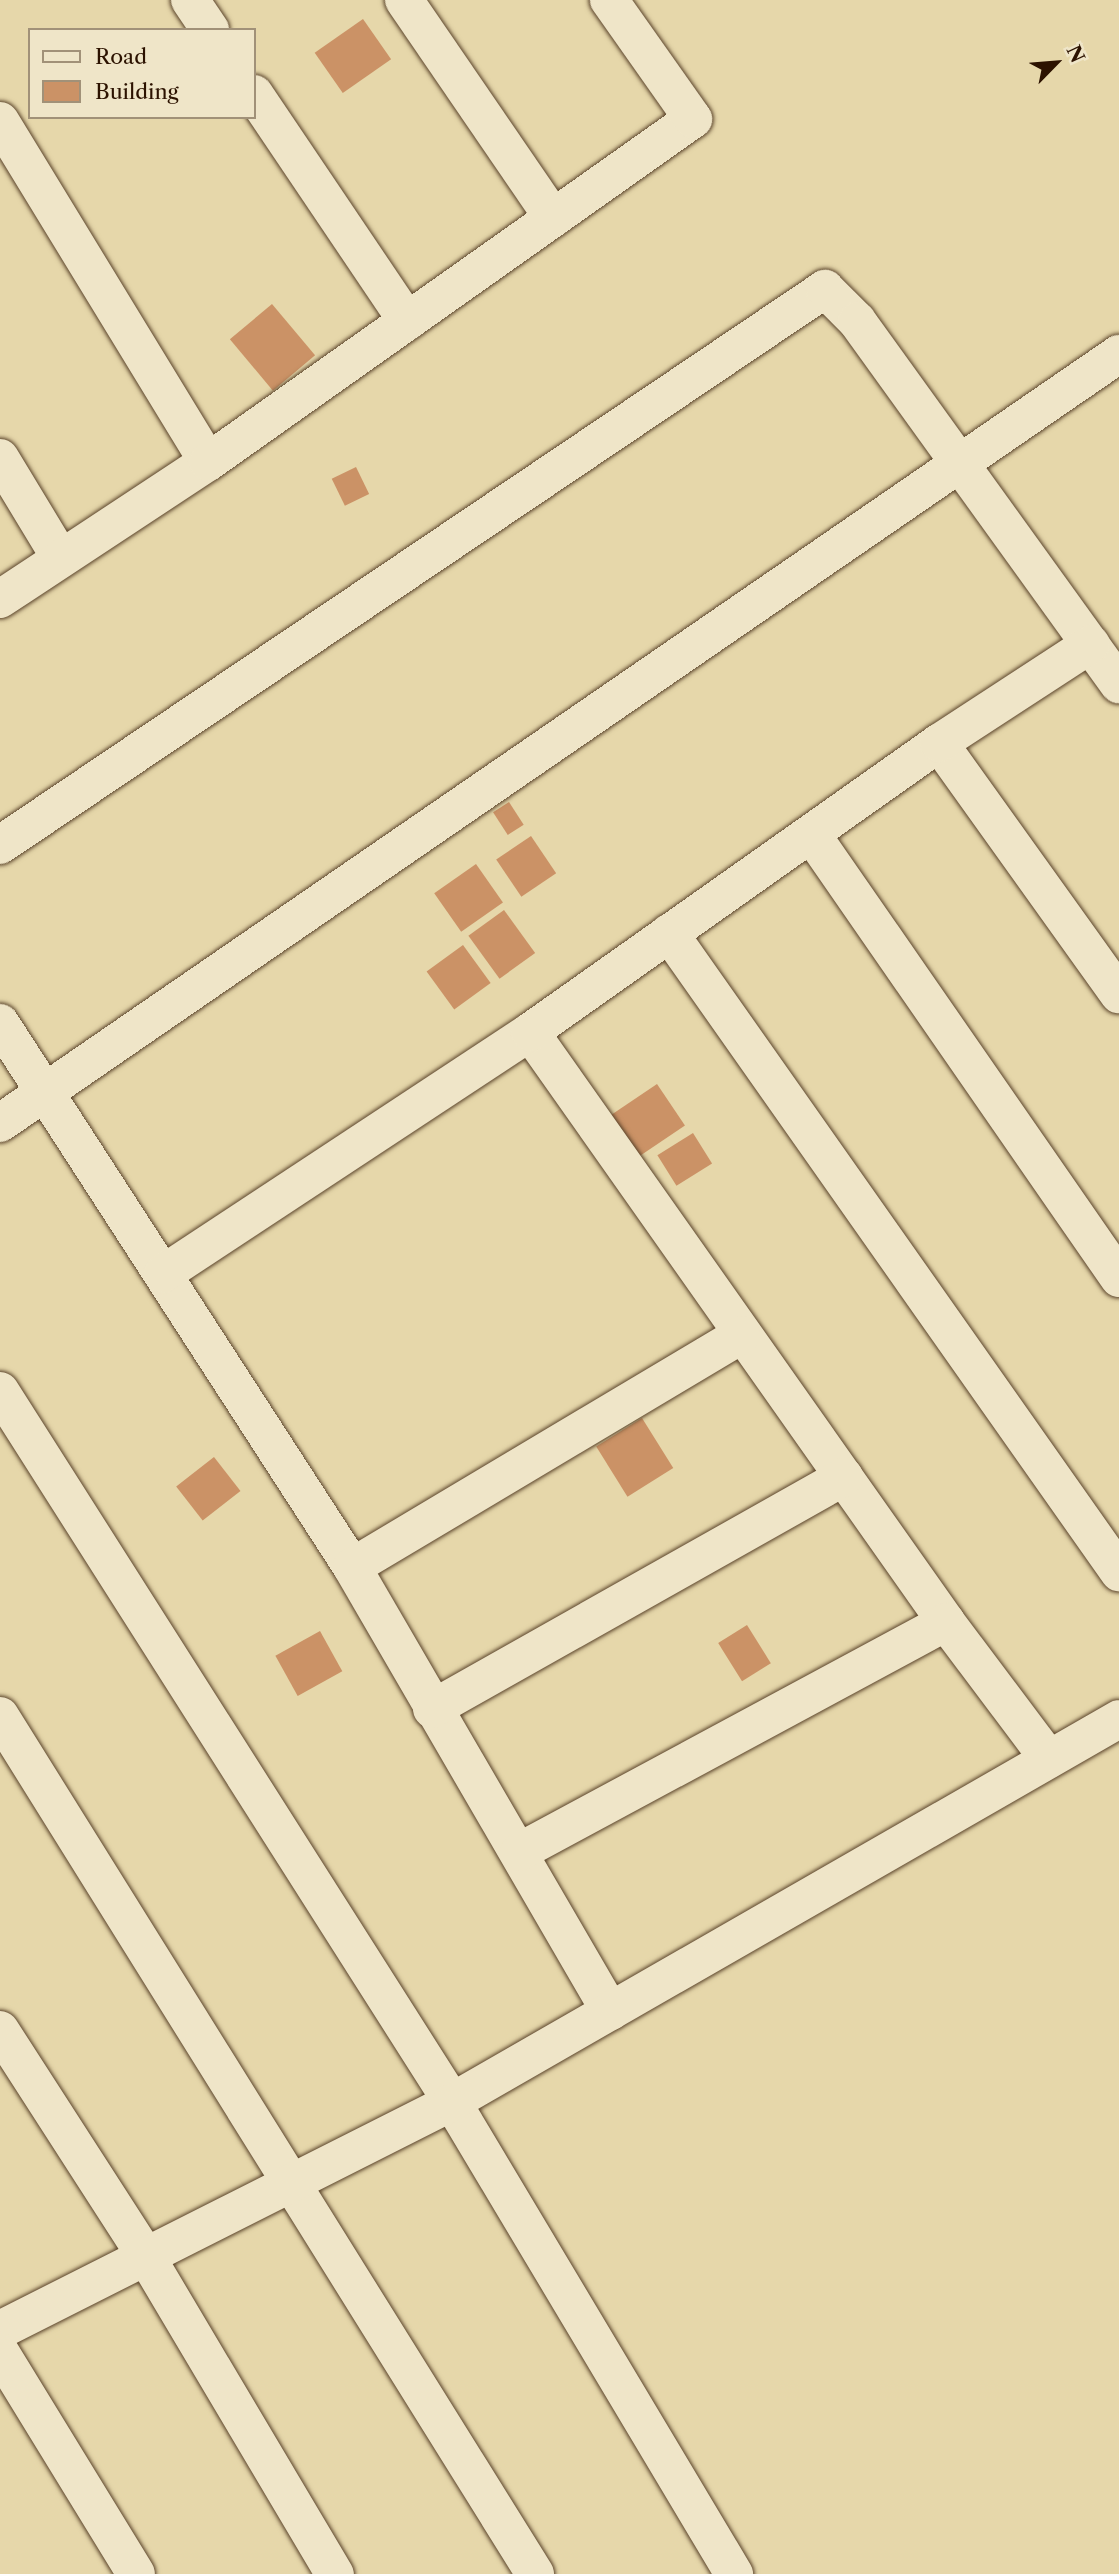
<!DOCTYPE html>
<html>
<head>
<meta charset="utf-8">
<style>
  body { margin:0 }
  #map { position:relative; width:1119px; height:2574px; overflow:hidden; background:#e6d7aa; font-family:"Libre Caslon Text",serif }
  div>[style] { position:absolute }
  .building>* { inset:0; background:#cb9266; transform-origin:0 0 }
  .roads { filter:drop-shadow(0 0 2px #5a432a) drop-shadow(0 0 2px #5a432a) }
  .minor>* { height:38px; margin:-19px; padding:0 19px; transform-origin:19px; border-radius:19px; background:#efe5c8 }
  span { translate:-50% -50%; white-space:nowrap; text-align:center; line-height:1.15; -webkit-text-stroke:5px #efe5c8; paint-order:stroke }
  .legend { position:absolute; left:28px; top:28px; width:228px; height:91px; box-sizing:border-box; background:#efe5c8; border:2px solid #a19178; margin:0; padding:9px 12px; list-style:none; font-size:21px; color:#2c1200 }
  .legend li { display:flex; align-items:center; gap:14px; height:35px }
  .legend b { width:35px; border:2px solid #a19178 }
  .north { position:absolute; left:1021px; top:28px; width:70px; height:70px; -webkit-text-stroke:5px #efe5c8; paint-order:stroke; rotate:65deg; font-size:19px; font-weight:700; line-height:28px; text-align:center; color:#2c1200 }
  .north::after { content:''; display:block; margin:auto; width:24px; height:32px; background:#2c1200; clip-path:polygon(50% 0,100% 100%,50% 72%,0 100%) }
</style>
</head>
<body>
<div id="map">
  <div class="building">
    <div style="left:363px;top:19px;width:49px;height:59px;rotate:55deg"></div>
    <div style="left:272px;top:304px;width:67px;height:55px;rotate:50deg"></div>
    <div style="left:356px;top:467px;width:30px;height:27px;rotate:64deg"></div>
    <div style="left:509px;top:802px;width:27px;height:19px;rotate:57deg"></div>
    <div style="left:531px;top:836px;width:45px;height:42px;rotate:56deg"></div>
    <div style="left:476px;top:864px;width:47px;height:51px;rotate:55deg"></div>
    <div style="left:504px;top:910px;width:53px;height:44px;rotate:54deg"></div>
    <div style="left:463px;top:945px;width:47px;height:45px;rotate:54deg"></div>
    <div style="left:657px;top:1084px;width:50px;height:55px;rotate:56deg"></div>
    <div style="left:693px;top:1133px;width:36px;height:42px;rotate:58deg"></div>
    <div style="left:642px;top:1418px;width:59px;height:54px;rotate:58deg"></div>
    <div style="left:214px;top:1457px;width:43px;height:48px;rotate:52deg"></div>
    <div style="left:747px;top:1625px;width:45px;height:34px;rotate:58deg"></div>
    <div style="left:320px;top:1631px;width:46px;height:51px;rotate:61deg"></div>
  </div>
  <div class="roads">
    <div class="minor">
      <div style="left:190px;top:0;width:36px;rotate:56deg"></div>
      <div style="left:404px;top:0;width:264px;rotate:55.6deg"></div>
      <div style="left:254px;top:94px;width:274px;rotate:56deg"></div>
      <div style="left:0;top:121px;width:399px;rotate:58.6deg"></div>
      <div style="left:0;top:458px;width:116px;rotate:58.8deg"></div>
      <div style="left:0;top:599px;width:249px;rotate:-33.4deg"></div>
      <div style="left:208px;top:462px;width:594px;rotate:-35.27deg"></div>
      <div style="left:693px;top:119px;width:146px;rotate:-125.2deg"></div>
      <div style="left:939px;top:743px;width:309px;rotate:54.4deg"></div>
      <div style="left:812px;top:835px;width:539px;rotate:55.28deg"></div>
      <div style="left:0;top:845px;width:995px;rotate:-33.98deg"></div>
      <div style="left:825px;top:289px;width:45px;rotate:45deg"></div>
      <div style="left:857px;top:321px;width:448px;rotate:54.2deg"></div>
      <div style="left:669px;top:933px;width:782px;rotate:54.85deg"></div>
      <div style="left:0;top:1023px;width:648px;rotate:57.09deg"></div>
      <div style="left:352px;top:1567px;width:514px;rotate:59.84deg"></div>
      <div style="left:530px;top:1032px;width:722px;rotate:54.81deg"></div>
      <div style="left:946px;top:1622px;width:171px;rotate:53.1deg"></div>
      <div style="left:0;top:1123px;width:1358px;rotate:-34.5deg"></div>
      <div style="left:163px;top:1274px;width:440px;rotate:-33.4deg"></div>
      <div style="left:530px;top:1032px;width:501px;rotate:-35.25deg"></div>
      <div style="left:939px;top:743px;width:181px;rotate:-33.1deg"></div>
      <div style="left:0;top:1391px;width:843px;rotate:57.55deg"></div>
      <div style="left:452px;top:2102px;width:550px;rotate:59.14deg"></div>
      <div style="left:352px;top:1567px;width:453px;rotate:-30.8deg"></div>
      <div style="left:432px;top:1709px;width:473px;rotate:-29.4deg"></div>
      <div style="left:0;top:1716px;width:1011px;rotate:58.05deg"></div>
      <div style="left:519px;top:1852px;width:485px;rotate:-28.3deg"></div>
      <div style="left:0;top:2030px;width:271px;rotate:57.2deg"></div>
      <div style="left:147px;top:2258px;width:368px;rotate:59.3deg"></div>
      <div style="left:0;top:2330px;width:506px;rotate:-26.77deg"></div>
      <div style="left:452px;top:2102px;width:769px;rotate:-29.86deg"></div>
      <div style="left:0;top:2352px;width:260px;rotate:58.5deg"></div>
    </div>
  </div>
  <ul class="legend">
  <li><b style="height:9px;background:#efe5c8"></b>Road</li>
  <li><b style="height:19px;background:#cb9266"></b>Building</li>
  </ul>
  <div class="north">N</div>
</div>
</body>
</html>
